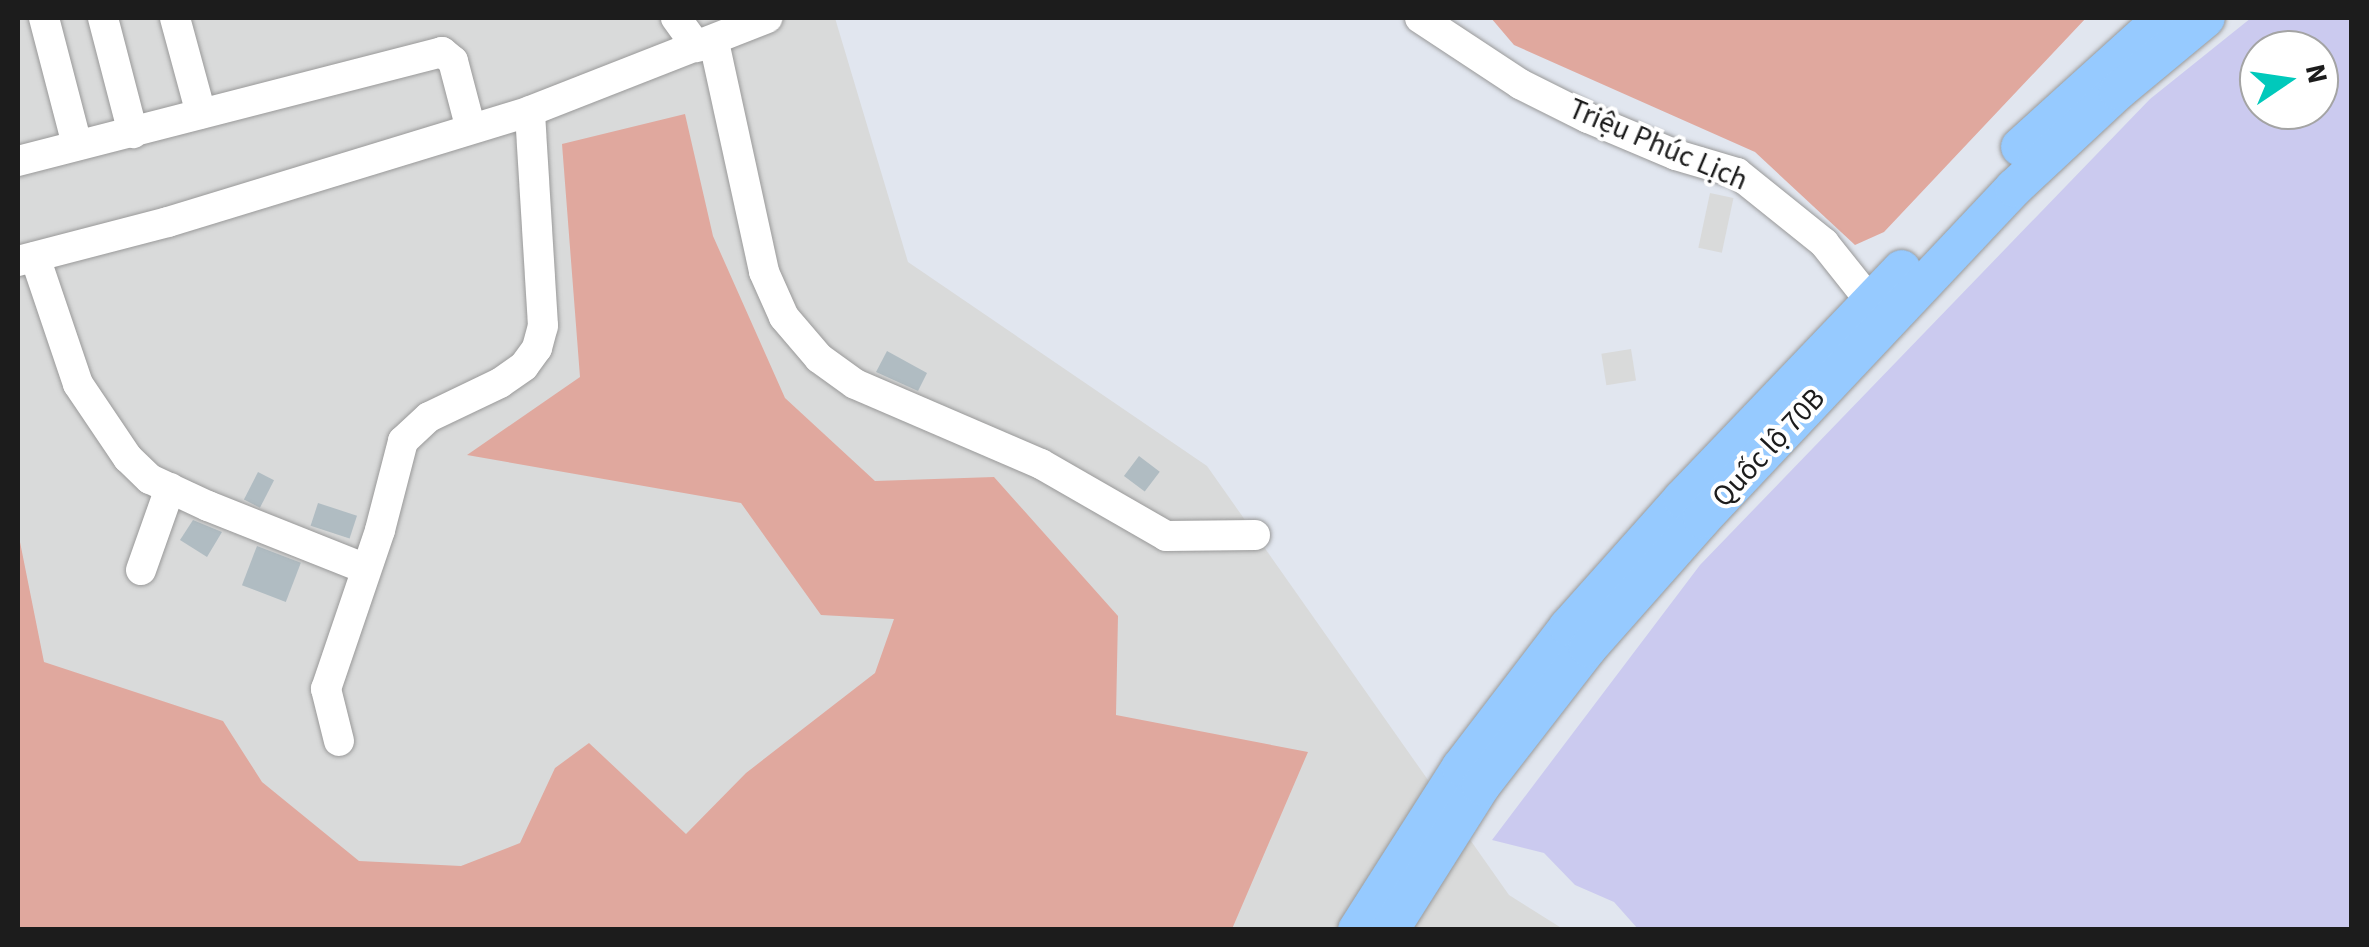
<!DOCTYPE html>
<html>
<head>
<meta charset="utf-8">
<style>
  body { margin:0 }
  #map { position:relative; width:2369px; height:947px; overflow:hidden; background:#e1e6ef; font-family:"Source Sans 3",sans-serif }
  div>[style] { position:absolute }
  .residential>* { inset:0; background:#d9dada; transform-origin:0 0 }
  .farmland>* { inset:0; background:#cbcaef }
  .water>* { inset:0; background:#e0a89e }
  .building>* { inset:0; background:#b0bcc2; transform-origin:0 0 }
  .roads { filter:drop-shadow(0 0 2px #999) drop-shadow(0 0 2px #999) }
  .minor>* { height:30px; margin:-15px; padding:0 15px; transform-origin:15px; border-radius:15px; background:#fff }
  .major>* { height:38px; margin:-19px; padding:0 19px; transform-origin:19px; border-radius:19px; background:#96caff }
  span { translate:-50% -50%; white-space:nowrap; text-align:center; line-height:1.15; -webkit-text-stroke:8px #fff; paint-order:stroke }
  .street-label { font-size:30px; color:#1c1c1c }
  .frame { position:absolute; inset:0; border:20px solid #1c1c1c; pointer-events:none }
  .north { position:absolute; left:2239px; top:30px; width:100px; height:100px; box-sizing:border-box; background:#fff; border:2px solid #a4a4a4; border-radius:50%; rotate:77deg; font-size:28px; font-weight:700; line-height:40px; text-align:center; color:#1c1c1c }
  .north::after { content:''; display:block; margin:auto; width:35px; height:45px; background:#00c9bb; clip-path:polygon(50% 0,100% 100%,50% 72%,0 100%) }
</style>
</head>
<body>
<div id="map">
  <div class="residential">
    <div style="clip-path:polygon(18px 18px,835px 18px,908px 262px,1207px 466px,1509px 895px,1563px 929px,18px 929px)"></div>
    <div style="left:1710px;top:193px;width:24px;height:56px;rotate:12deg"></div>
    <div style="left:1631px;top:349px;width:32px;height:30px;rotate:81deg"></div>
  </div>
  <div class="farmland">
    <div style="clip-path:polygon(evenodd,2251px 18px,2351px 18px,2351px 929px,1638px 929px,1614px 902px,1575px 885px,1544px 853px,1492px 840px,1700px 565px,2150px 99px,2251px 18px,2259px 50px,2319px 50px,2319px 110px,2259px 110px,2259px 50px)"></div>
  </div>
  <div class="water">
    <div style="clip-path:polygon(1491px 18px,2086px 18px,1884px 232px,1855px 245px,1755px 152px,1514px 45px)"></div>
    <div style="clip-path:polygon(685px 114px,713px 236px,785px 398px,875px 481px,994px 477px,1118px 616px,1116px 715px,1308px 752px,1232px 929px,18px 929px,18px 532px,44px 662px,223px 721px,262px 782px,359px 861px,461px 866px,520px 843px,555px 768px,589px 743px,686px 834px,746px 773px,875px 673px,894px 619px,821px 615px,741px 503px,467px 455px,580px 377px,562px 144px)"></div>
  </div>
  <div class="building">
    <div style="clip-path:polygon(887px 351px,927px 373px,918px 391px,876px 372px)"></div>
    <div style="left:1139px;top:456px;width:26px;height:25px;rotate:37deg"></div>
    <div style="left:258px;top:472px;width:18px;height:31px;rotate:27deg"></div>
    <div style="left:318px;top:503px;width:41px;height:24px;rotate:18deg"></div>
    <div style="clip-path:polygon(193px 520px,222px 532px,207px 557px,180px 540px)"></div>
    <div style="left:257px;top:546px;width:47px;height:42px;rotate:21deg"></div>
  </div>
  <div class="roads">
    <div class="minor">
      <div style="left:44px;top:18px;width:131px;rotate:75.4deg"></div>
      <div style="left:103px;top:18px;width:119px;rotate:75.4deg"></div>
      <div style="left:175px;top:18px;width:99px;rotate:74.8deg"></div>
      <div style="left:676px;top:18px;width:36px;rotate:54deg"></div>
      <div style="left:1420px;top:18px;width:120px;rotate:33.4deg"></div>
      <div style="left:1520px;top:84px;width:76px;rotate:26.6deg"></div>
      <div style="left:1588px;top:118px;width:95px;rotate:22.8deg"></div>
      <div style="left:1676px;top:155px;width:64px;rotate:16.4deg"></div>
      <div style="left:1737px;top:173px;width:112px;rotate:38.8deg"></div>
      <div style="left:1824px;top:243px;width:75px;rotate:51.5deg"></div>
      <div style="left:714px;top:42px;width:235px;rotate:77.7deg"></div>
      <div style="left:764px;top:272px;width:49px;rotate:66deg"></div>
      <div style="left:784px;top:317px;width:54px;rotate:49.5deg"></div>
      <div style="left:819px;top:358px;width:44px;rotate:35.8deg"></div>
      <div style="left:855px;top:384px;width:202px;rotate:23.3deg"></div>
      <div style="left:1041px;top:464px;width:144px;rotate:29.9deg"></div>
      <div style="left:1166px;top:536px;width:89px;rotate:-0.6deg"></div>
      <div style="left:18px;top:161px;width:438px;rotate:-14.4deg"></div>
      <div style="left:442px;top:52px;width:14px;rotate:39deg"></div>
      <div style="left:453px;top:61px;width:67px;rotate:75.3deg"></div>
      <div style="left:35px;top:257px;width:134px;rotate:71.3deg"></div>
      <div style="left:78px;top:384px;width:89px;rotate:56deg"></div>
      <div style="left:128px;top:458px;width:30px;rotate:44deg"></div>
      <div style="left:150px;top:479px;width:64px;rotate:25deg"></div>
      <div style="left:208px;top:506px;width:168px;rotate:21.7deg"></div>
      <div style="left:18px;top:261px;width:155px;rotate:-14.6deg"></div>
      <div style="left:168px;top:222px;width:379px;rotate:-17deg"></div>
      <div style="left:530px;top:111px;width:255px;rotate:-21.4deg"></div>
      <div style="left:141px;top:570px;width:87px;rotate:-70.5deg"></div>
      <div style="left:339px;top:741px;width:54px;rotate:-104deg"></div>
      <div style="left:326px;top:689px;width:168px;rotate:-71.2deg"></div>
      <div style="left:380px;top:530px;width:92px;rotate:-75.5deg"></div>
      <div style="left:403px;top:441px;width:35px;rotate:-43deg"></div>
      <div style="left:429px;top:417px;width:79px;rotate:-25.6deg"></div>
      <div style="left:500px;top:383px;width:29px;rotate:-35deg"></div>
      <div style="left:524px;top:366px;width:22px;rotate:-54deg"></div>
      <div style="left:537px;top:348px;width:23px;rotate:-75deg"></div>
      <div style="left:543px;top:326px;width:215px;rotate:-93.5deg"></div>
    </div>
    <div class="major">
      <div style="left:2020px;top:147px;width:193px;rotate:-42.1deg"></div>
      <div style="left:1357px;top:930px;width:193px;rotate:-57.5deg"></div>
      <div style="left:1461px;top:767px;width:176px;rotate:-52.6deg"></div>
      <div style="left:1568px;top:627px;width:171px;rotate:-48.3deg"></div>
      <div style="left:1682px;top:499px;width:318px;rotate:-46.3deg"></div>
      <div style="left:1390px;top:930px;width:170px;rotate:-57.7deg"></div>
      <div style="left:1481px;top:786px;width:175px;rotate:-52.2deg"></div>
      <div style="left:1588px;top:648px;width:172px;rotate:-48.5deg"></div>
      <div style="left:1702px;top:519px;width:455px;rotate:-46.7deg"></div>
      <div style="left:2014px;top:188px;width:142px;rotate:-43deg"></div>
      <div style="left:2118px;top:91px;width:114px;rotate:-39.7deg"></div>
    </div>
  </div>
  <div class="street-label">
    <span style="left:1658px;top:145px;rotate:23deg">Triệu Phúc Lịch</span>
    <span style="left:1769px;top:448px;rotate:-47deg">Quốc lộ 70B</span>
  </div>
  <div class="frame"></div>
  <div class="north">N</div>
</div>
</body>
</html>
